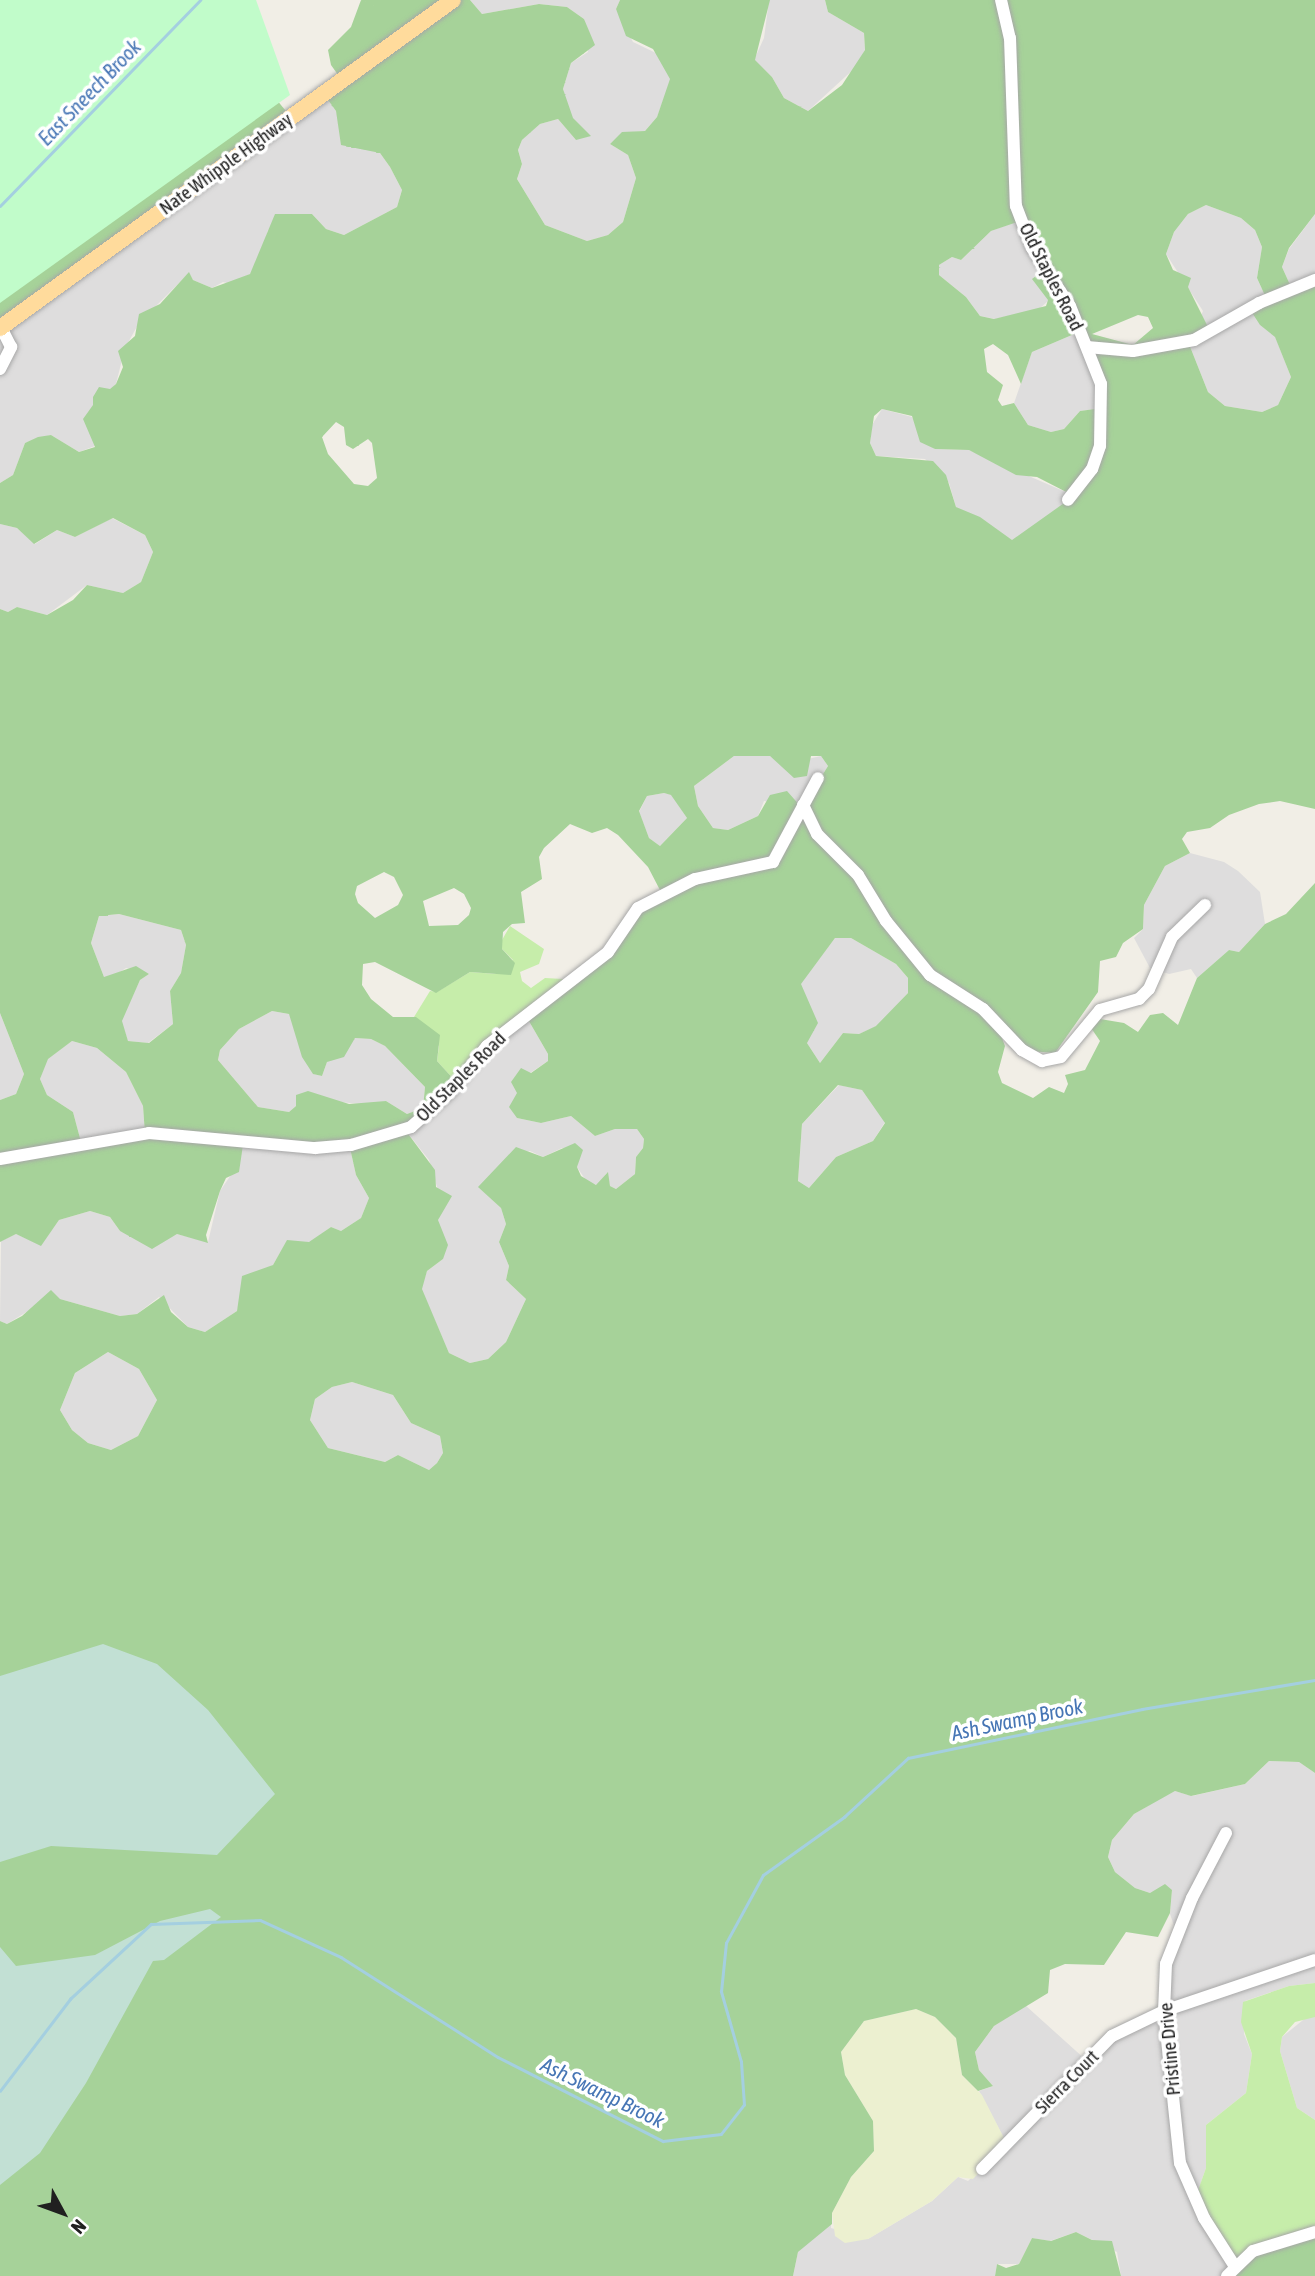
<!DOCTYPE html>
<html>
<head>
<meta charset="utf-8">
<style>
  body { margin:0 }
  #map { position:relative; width:1315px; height:2276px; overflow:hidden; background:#f1eee6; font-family:"Asap Condensed",sans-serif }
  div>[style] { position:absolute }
  .residential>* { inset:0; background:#dedddd }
  .farmland>* { inset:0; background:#ecf0d0 }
  .grass>* { inset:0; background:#c6edaa }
  .forest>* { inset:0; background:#a6d299 }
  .wetland>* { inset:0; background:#c2e0d4 }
  .park>* { inset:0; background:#c1fcca }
  .stream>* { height:2.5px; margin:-1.25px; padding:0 1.25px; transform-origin:1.25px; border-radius:1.25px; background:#a4cfe0 }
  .roads { filter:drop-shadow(0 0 2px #a7a7a7) drop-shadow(0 0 2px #a7a7a7) }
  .minor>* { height:12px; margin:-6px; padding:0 6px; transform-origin:6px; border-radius:6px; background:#fff }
  .major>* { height:16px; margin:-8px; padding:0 8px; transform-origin:8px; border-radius:8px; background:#ffdb9c }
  span { translate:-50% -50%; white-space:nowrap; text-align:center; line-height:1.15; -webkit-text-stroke:7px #fff; paint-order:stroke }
  .street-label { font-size:19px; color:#202020 }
  .water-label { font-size:21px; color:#4776b5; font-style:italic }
  .north { position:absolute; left:28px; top:2178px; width:70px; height:70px; -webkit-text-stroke:5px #fff; paint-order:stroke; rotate:131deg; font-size:19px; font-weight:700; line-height:28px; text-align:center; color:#202020 }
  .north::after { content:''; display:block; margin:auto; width:24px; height:32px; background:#202020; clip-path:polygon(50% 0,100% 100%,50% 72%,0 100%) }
</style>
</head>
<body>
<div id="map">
  <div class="residential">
    <div style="clip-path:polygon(470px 0,620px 0,616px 9px,633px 42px,658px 54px,671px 79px,657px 117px,645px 131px,622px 133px,610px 144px,628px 155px,636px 178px,623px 222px,608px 235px,587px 241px,545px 225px,517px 179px,522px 164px,518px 150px,522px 140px,540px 124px,558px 119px,576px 140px,563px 89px,571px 63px,588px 52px,584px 19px,567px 7px,539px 4px,482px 14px)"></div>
    <div style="clip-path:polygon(764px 0,825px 0,828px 12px,864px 33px,865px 50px,857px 66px,808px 111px,784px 98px,772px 77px,754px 60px,764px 38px,769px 0)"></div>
    <div style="clip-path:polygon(323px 93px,336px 111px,343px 132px,362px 148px,380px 153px,390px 167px,402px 190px,397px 207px,344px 235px,326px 229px,312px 214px,268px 230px,259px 262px,250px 274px,230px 284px,223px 282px,212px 288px,193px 280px,189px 273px,139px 323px,125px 348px,116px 384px,92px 408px,95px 446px,79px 452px,51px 435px,25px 443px,13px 475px,0 483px,0 323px)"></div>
    <div style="clip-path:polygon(1206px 205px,1241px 218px,1255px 230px,1262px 247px,1257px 278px,1267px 300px,1260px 325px,1275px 336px,1291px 377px,1278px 405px,1262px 412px,1225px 406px,1208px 392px,1189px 344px,1203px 311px,1166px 254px,1174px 232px,1188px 214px)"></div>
    <div style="clip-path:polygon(1315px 214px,1315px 281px,1291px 287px,1282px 267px,1289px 249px)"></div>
    <div style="clip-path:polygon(1020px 220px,1045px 269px,1048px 301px,1039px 309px,995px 319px,980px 316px,966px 297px,939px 275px,939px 265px,952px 257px,961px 260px,991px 231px)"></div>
    <div style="clip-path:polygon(1079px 332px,1102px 408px,1080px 411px,1064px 429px,1051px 432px,1028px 425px,1014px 403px,1032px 352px)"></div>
    <div style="clip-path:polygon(882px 409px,912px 417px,926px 443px,935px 449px,969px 450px,1075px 496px,1012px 541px,956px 507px,949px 483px,925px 459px,876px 456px,870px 443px,872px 425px)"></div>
    <div style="clip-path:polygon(112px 518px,145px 535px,153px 552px,141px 582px,123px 593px,87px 585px,47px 615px,17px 607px,8px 612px,0 609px,0 524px,17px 528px,35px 544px,57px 530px,75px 537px)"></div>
    <div style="clip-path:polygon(734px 756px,770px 756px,781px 765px,821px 756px,828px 766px,803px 808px,764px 801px,758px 816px,728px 830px,713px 828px,698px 806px,694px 786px)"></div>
    <div style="clip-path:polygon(664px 793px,672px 795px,687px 818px,660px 846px,649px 838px,639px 812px,647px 796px)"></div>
    <div style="clip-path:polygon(1190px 853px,1224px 862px,1238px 871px,1260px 892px,1265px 924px,1239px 952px,1229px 950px,1197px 978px,1191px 969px,1169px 974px,1150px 968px,1134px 938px,1143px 929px,1144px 905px,1165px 866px)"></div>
    <div style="clip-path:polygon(119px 914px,181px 930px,186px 945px,181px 973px,170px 991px,173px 1024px,148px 1043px,128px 1041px,121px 1021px,140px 980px,149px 974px,126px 968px,113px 977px,104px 977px,91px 943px,99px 916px)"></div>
    <div style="clip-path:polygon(835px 938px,851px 938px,896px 964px,908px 978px,908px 993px,877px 1026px,859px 1034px,843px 1033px,820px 1063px,807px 1043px,800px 984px)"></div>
    <div style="clip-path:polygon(272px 1011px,289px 1014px,295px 1022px,314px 1074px,322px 1076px,327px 1062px,355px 1038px,371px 1039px,385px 1046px,425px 1087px,423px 1108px,407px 1114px,386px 1101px,373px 1105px,328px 1101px,296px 1106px,289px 1112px,258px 1107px,218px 1060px,220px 1050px,239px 1029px)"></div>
    <div style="clip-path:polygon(0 1013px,24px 1074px,16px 1094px,0 1100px)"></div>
    <div style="clip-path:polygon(526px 1016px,548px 1054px,548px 1061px,530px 1073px,517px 1093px,517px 1118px,541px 1123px,571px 1116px,595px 1136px,615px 1129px,637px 1129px,644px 1139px,643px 1148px,636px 1157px,635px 1174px,616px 1189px,610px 1186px,607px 1173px,597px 1185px,587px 1182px,577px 1167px,580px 1152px,562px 1148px,543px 1157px,530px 1151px,513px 1154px,479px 1187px,501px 1208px,506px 1224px,499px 1242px,509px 1266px,506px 1280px,526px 1299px,506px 1342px,488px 1359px,470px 1363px,449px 1353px,421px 1289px,427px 1271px,443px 1259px,438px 1220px,443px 1207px,429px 1160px,406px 1131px)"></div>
    <div style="clip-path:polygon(72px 1041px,97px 1048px,126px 1072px,143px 1106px,145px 1134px,81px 1142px,73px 1112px,47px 1095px,40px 1079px,47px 1059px)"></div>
    <div style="clip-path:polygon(839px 1085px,862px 1090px,885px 1122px,873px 1141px,836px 1157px,809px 1188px,798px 1181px,802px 1124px)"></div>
    <div style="clip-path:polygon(243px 1145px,350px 1148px,356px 1175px,369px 1198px,361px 1218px,341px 1231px,331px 1227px,309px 1243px,287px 1241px,273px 1265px,245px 1281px,237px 1311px,205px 1332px,188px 1327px,159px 1297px,137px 1314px,120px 1316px,60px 1299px,36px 1306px,7px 1324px,0 1321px,1px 1241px,16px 1234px,41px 1245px,59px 1220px,90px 1211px,110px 1217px,120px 1231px,161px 1242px,177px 1234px,208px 1242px,220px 1191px,237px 1166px)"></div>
    <div style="clip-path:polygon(108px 1352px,139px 1369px,157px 1400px,138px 1436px,111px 1450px,88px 1443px,72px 1430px,60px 1410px,75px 1373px)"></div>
    <div style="clip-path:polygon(352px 1382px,393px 1395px,411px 1423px,440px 1436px,443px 1453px,437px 1463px,429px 1470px,398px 1455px,385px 1462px,328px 1448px,310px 1420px,315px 1399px,332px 1387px)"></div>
    <div style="clip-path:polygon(1269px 1761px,1299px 1762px,1315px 1773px,1315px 1983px,1289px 1986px,1245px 2001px,1244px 2034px,1252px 2054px,1246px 2093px,1206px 2125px,1206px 2168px,1196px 2196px,1233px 2261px,1223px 2276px,1121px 2276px,1117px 2252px,1076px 2232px,1050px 2241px,1032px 2238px,1019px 2264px,997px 2264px,995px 2276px,793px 2276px,798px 2252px,822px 2229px,831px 2224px,831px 2228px,868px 2239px,932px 2201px,958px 2177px,968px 2181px,1007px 2144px,979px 2091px,993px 2086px,979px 2070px,975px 2052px,994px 2026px,1025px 2005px,1086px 2060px,1109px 2036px,1170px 2008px,1168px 1958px,1177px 1934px,1170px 1914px,1172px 1890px,1150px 1893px,1135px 1888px,1115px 1872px,1108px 1857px,1112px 1840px,1134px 1814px,1161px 1798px,1175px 1791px,1192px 1796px,1245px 1784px)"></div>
    <div style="clip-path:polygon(1308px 2016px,1315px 2017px,1315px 2120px,1297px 2108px,1280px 2051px,1282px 2037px)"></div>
  </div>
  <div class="farmland">
    <div style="clip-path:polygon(916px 2009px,935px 2017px,956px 2038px,962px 2075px,982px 2095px,1007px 2144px,973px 2179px,958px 2177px,932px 2201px,868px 2239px,845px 2243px,835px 2236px,832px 2213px,851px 2177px,874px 2151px,873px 2121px,845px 2075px,841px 2052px,864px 2021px)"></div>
  </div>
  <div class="grass">
    <div style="clip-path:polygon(510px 926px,544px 949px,539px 964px,520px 972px,522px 981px,531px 988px,545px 978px,563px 979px,568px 985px,522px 1019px,458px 1084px,437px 1061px,439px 1046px,414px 1017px,430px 991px,437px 992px,470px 972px,496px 974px,513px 960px,502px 949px,502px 940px)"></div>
    <div style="clip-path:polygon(1315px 1983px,1315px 2017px,1295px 2022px,1282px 2037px,1280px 2051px,1297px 2108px,1315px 2120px,1315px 2233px,1235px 2266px,1196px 2196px,1206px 2168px,1206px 2125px,1246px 2093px,1252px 2054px,1241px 2022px,1243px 2002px,1289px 1986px)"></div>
  </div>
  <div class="forest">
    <div style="clip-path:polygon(evenodd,361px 0,470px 0,482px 14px,539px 4px,567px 7px,584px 19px,595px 45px,571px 63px,563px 89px,573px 118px,591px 136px,576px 140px,558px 119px,540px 124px,522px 140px,518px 150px,522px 164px,517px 179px,545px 225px,587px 241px,608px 235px,623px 222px,636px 178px,628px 155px,610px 144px,622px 132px,645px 131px,657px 117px,670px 79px,653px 49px,626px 36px,616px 9px,620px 0,770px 0,755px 60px,772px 77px,784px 98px,808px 111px,842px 85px,865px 50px,864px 33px,828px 12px,825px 0,1315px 0,1315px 214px,1289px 248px,1282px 267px,1291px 287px,1315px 281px,1315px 809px,1280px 801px,1259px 804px,1229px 815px,1210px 828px,1187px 832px,1182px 839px,1190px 853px,1165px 866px,1144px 905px,1143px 929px,1123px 943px,1116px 957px,1100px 961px,1098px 992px,1055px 1053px,1029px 1051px,997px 1025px,1005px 1046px,998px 1072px,1002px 1083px,1033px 1098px,1049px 1087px,1064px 1093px,1068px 1084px,1065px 1075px,1085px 1070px,1100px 1041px,1089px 1025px,1094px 1018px,1124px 1023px,1138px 1032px,1150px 1015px,1163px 1013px,1178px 1025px,1197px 978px,1229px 950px,1239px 952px,1265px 924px,1286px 914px,1315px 883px,1315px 1773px,1299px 1762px,1269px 1761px,1245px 1784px,1191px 1796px,1175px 1791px,1134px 1814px,1112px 1840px,1108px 1857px,1115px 1872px,1135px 1888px,1150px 1893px,1165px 1884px,1172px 1890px,1170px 1913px,1158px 1937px,1126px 1932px,1104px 1965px,1065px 1964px,1050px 1970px,1048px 1993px,994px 2026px,975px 2052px,979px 2070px,993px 2086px,978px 2091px,962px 2075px,956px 2038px,935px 2017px,916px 2009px,864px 2021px,841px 2052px,845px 2075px,873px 2121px,874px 2151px,851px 2177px,832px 2213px,832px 2224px,798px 2252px,793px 2276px,0 2276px,0 1321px,7px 1324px,22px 1316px,51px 1290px,60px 1299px,120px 1316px,137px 1314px,164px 1295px,171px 1312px,188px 1327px,205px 1332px,237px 1311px,242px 1276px,273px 1265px,287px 1240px,309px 1242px,331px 1227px,341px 1231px,361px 1218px,369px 1198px,356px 1175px,350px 1148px,243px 1145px,239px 1172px,226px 1178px,220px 1191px,206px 1235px,208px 1243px,177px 1234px,152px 1249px,120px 1231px,110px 1217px,90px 1211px,59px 1220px,41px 1246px,16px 1234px,0 1242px,0 1100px,16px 1094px,24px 1074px,0 1013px,0 609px,8px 612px,17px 607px,47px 615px,73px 600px,87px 585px,123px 593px,141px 582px,153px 552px,145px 535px,113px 518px,75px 537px,57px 530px,34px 544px,17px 528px,0 524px,0 483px,13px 475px,25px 443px,38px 437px,51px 435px,79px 452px,95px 447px,83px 419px,93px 405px,93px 397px,99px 387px,110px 389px,116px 384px,123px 367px,118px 351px,135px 336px,139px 314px,160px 304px,189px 272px,193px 280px,212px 288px,250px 274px,275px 214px,312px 214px,326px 229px,344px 235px,397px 207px,402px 190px,390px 167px,380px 153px,341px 145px,336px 111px,323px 93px,341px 79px,331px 65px,328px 50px,351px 27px,361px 0,1206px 205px,1241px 218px,1255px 230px,1262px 247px,1257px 278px,1267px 300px,1251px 311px,1260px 325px,1275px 337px,1291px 377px,1278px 405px,1262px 412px,1225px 406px,1208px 392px,1189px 344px,1210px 331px,1188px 287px,1191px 278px,1173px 270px,1166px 254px,1174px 232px,1188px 214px,1206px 205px,361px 0,1020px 221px,1043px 271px,1032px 279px,1048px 300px,1046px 306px,994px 319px,980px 316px,966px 297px,939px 275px,939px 265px,952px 257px,961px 260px,991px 231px,1020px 221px,361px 0,1138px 315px,1148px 317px,1153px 328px,1133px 345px,1092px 334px,1138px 315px,361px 0,1079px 332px,1102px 408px,1080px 411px,1064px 429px,1051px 432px,1028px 425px,1014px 403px,1002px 406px,998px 400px,1003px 385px,987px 372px,984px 349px,993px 344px,1008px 355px,1021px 384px,1032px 352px,1079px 332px,361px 0,882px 409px,912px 416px,920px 442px,935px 449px,969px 450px,1016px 475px,1037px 477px,1074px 496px,1012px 540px,980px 517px,956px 507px,946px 475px,933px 461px,876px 456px,870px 443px,874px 416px,882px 409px,361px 0,336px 422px,344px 427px,346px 445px,353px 449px,368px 439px,372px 443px,377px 478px,368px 486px,354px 484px,328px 454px,322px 437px,336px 422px,361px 0,734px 756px,770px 756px,794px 778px,807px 776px,811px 756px,821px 756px,828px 766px,802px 808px,787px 791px,770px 795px,758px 816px,728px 830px,713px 828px,698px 806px,694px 786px,734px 756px,361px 0,664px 793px,671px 795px,687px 818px,660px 846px,649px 838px,639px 811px,647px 796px,664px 793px,361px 0,570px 824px,592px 833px,607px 828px,618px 835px,648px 867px,661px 892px,586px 972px,526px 1016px,548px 1054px,548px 1061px,531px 1073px,521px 1068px,511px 1082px,517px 1093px,509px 1107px,517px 1118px,541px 1123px,571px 1116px,595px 1136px,615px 1129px,637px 1129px,644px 1139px,643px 1148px,636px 1157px,635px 1174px,616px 1189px,610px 1186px,608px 1172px,596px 1185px,581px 1176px,577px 1167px,583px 1150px,575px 1143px,543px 1157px,516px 1147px,478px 1187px,501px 1208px,506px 1224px,499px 1242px,509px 1266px,506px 1280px,526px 1299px,506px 1342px,488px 1359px,470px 1363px,449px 1353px,422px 1289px,427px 1271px,443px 1259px,448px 1245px,438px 1220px,452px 1196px,436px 1187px,435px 1170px,406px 1131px,458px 1084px,437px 1061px,440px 1035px,416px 1017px,393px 1017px,371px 999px,362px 985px,363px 964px,375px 962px,436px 993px,470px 972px,511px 975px,515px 963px,502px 949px,503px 932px,512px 924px,525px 923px,521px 892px,542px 879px,539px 857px,544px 848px,570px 824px,361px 0,384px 872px,394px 877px,403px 895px,398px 905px,375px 918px,358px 903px,355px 894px,357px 886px,384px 872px,361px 0,454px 888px,464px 894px,471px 908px,469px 915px,458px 925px,429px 926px,423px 901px,454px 888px,361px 0,119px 914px,181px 930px,186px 945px,181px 973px,170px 991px,173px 1024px,149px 1043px,128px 1041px,122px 1021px,140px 980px,149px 974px,136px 966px,104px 977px,91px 943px,99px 916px,119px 914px,361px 0,835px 938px,851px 938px,896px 964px,908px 978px,908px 993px,876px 1026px,859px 1034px,843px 1033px,820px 1063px,807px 1043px,818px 1023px,801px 984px,835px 938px,361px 0,272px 1011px,289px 1014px,302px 1057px,313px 1074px,322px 1076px,327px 1062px,344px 1057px,355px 1038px,371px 1039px,385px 1046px,425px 1087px,423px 1108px,407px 1114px,386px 1101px,349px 1104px,308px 1091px,296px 1095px,296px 1106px,289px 1112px,258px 1107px,218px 1060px,220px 1050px,239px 1029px,272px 1011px,361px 0,72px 1041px,97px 1048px,126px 1072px,143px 1106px,145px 1134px,81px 1142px,73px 1112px,47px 1095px,40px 1079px,48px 1059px,72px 1041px,361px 0,838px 1085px,862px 1090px,885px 1123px,873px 1141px,836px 1157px,809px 1188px,798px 1181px,802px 1124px,838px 1085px,361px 0,108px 1352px,139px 1369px,157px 1400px,138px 1436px,111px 1450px,88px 1443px,72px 1430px,60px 1410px,75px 1373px,108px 1352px,361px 0,352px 1382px,393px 1395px,411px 1423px,440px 1436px,443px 1453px,437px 1463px,429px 1470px,398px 1455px,385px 1462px,328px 1448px,310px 1420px,315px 1399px,332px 1387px,352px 1382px)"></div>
    <div style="clip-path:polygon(276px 99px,290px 116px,0 323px,0 248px)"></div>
    <div style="clip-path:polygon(1076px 2232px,1092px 2240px,1112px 2241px,1121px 2276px,995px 2276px,997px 2264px,1006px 2268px,1019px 2264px,1032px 2238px,1051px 2241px)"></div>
    <div style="clip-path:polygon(1315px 2233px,1315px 2276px,1229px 2276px,1242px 2260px)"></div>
  </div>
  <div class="wetland">
    <div style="clip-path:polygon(103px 1644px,157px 1664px,208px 1710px,275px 1794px,217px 1855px,51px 1846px,0 1862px,0 1676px)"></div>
    <div style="clip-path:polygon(210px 1909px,221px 1917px,164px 1960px,153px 1961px,86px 2083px,40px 2153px,0 2185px,0 1947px,16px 1966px,95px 1955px,160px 1921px)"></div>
  </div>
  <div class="park">
    <div style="clip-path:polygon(0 0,256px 0,290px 95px,0 303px)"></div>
  </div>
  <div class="stream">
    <div style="left:0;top:206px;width:287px;rotate:-45.8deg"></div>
    <div style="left:0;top:2091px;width:116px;rotate:-52.7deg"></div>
    <div style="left:70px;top:1999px;width:110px;rotate:-42.8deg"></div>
    <div style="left:151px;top:1924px;width:109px;rotate:-2.1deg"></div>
    <div style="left:260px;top:1920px;width:89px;rotate:24.6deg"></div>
    <div style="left:341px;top:1957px;width:186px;rotate:32.5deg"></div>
    <div style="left:498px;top:2057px;width:185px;rotate:27deg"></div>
    <div style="left:663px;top:2141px;width:58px;rotate:-6.9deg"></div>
    <div style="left:721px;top:2134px;width:37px;rotate:-52deg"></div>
    <div style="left:744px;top:2105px;width:43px;rotate:-94deg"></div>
    <div style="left:741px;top:2062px;width:73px;rotate:-105.9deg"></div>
    <div style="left:721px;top:1992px;width:49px;rotate:-84.2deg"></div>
    <div style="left:726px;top:1943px;width:77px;rotate:-61.4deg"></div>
    <div style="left:763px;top:1875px;width:100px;rotate:-35.6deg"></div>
    <div style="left:844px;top:1817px;width:87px;rotate:-42.7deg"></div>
    <div style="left:908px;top:1758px;width:239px;rotate:-11.8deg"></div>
    <div style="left:1142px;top:1709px;width:175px;rotate:-9.5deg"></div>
  </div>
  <div class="roads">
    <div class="minor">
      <div style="left:1001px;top:0;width:39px;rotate:77deg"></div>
      <div style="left:1010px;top:38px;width:168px;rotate:88deg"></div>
      <div style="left:1016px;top:206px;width:45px;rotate:69.1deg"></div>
      <div style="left:1032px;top:248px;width:69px;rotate:56.8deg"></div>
      <div style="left:1070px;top:306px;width:84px;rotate:68.3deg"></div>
      <div style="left:1101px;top:384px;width:62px;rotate:90.9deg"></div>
      <div style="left:1100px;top:446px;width:24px;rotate:109deg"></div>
      <div style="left:1092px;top:469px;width:39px;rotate:128deg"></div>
      <div style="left:1087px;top:347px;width:46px;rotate:5deg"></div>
      <div style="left:1133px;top:351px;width:62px;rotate:-10.2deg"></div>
      <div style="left:1194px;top:340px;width:75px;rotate:-29.6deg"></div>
      <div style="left:1259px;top:303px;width:61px;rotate:-22.3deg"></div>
      <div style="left:0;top:369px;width:25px;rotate:-63deg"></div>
      <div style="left:11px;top:347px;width:22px;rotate:-117deg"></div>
      <div style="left:803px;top:805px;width:32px;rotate:64deg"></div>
      <div style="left:817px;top:834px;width:58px;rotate:45deg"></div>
      <div style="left:858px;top:875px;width:54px;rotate:58.7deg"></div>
      <div style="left:886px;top:921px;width:70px;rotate:50.8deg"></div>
      <div style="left:930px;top:975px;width:63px;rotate:32.7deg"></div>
      <div style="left:983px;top:1009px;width:57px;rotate:46.4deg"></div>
      <div style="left:1022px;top:1050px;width:23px;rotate:29deg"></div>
      <div style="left:1042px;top:1061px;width:19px;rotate:-12deg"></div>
      <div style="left:1061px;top:1057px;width:61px;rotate:-50.3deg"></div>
      <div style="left:1100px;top:1010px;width:41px;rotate:-15.8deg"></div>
      <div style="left:1139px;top:999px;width:14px;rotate:-45deg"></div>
      <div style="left:1149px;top:989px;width:57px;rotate:-66.1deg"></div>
      <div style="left:1172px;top:937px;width:46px;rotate:-44.1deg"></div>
      <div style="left:0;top:1159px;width:151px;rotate:-9.9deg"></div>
      <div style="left:149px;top:1133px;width:167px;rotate:5.2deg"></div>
      <div style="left:315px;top:1148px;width:36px;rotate:-5deg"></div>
      <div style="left:351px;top:1145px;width:63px;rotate:-16.7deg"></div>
      <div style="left:411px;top:1127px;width:52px;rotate:-41.9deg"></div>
      <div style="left:450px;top:1092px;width:59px;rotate:-51.2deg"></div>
      <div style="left:487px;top:1046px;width:153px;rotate:-37.8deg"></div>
      <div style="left:608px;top:952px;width:53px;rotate:-55.7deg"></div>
      <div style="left:638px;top:908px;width:64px;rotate:-27deg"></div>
      <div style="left:695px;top:879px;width:80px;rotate:-12.3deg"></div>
      <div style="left:773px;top:862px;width:95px;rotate:-61.8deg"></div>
      <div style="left:1226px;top:1833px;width:73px;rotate:117.6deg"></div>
      <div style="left:1192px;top:1898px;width:71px;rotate:111.5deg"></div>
      <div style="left:1166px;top:1964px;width:47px;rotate:92.4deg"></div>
      <div style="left:1164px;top:2011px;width:153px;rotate:84deg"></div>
      <div style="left:1180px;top:2163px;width:60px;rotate:66.4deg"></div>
      <div style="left:1204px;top:2218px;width:56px;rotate:57.4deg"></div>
      <div style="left:982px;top:2169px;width:186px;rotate:-45.7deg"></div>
      <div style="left:1112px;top:2036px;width:58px;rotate:-25.7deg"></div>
      <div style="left:1164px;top:2011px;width:159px;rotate:-18.7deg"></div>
      <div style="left:1227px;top:2276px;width:36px;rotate:-44deg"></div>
      <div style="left:1253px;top:2251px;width:65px;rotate:-17deg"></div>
    </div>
    <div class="major">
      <div style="left:0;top:328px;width:559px;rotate:-35.91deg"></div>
    </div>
  </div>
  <div class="street-label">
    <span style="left:226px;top:164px;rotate:-36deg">Nate Whipple Highway</span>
    <span style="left:1051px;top:277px;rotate:63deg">Old Staples Road</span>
    <span style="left:461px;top:1077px;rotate:-45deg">Old Staples Road</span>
    <span style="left:1170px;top:2049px;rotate:-95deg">Pristine Drive</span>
    <span style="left:1067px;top:2082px;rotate:-45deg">Sierra Court</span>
  </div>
  <div class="water-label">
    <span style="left:89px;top:92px;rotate:-46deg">East Sneech Brook</span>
    <span style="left:1017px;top:1719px;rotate:-12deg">Ash Swamp Brook</span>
    <span style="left:603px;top:2092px;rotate:26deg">Ash Swamp Brook</span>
  </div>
  <div class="north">N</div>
</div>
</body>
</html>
